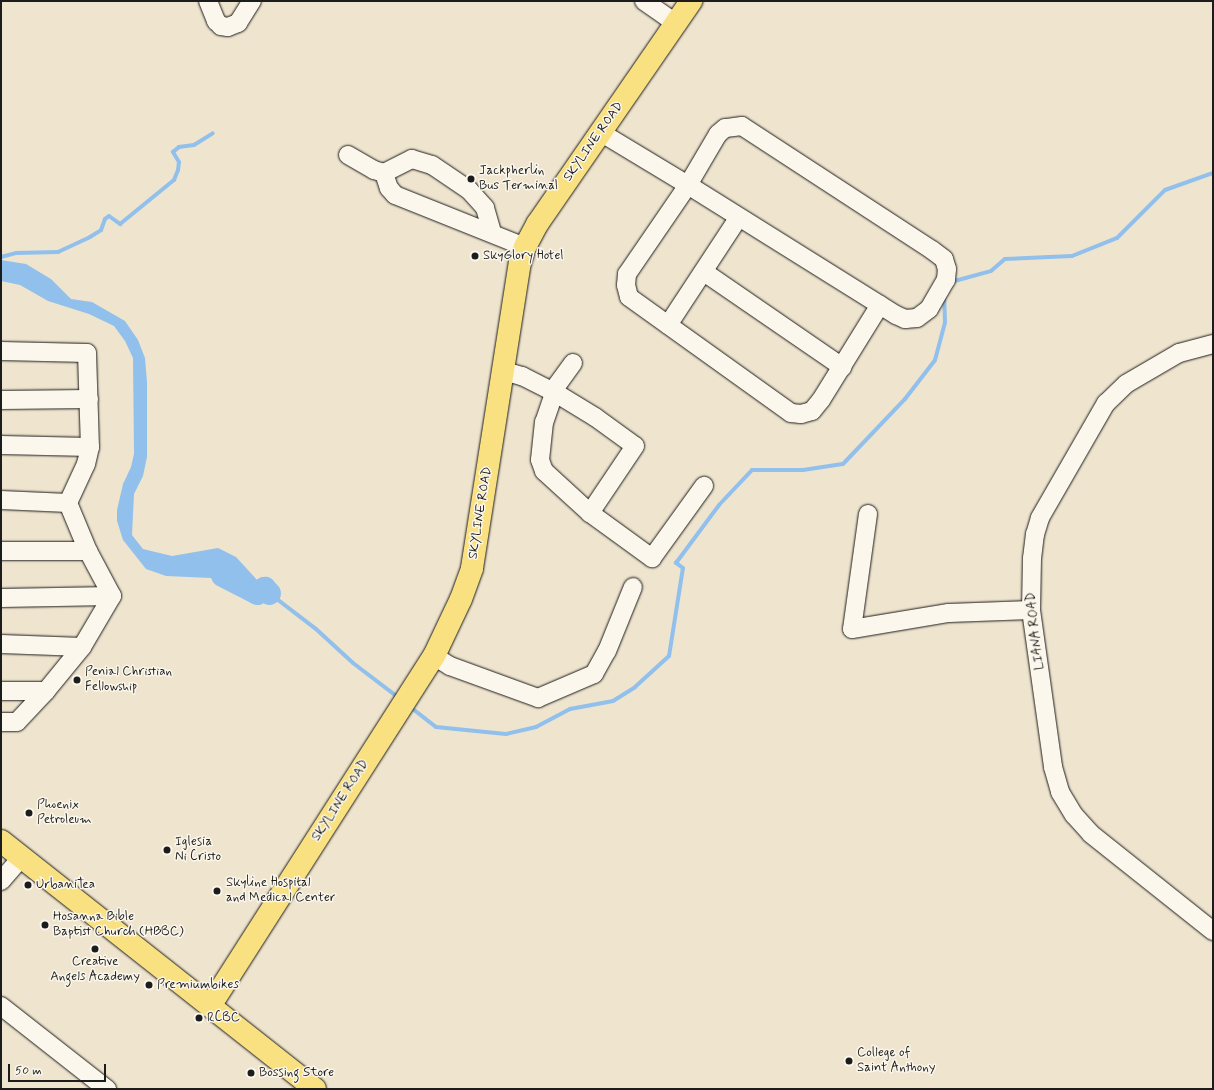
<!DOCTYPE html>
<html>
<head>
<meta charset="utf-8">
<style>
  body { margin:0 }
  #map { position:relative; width:1214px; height:1090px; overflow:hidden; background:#efe4ce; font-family:Mynerve,sans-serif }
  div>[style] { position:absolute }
  .water>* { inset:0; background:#91c0ec }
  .stream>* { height:4px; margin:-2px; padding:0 2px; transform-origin:2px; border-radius:2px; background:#91c0ec }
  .river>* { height:23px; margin:-11.5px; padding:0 11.5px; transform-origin:11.5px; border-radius:11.5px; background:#91c0ec }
  .roads { filter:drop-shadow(0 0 1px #1c1c1c) drop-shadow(0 0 1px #1c1c1c) }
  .minor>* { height:18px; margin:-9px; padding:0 9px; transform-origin:9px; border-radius:9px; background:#fbf7ec }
  .major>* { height:22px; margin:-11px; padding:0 11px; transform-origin:11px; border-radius:11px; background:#f9e181 }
  .dots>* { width:11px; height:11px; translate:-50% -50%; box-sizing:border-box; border:2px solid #fbf7ec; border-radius:50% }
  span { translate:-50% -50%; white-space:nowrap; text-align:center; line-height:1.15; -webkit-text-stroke:3px #fbf7ec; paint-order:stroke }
  .street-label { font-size:13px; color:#1c1c1c }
  .poi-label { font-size:13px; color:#1c1c1c }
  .left { translate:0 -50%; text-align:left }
  .frame { position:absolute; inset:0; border:2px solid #1c1c1c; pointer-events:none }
  .scale { position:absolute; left:8px; top:1064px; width:98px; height:18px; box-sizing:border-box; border:2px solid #1c1c1c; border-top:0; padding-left:5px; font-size:12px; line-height:14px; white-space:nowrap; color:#1c1c1c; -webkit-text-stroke:3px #fbf7ec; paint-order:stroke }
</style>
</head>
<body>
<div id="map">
  <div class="water">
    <div style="clip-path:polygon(1px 260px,26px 264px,51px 279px,71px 299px,92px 302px,125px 321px,138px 340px,145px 358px,147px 382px,147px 457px,143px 476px,134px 494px,132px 535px,143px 549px,172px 556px,218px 548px,236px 557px,269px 593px,238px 588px,211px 578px,166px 576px,146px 569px,123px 540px,117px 521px,117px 510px,123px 484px,131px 467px,134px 454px,133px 358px,125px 341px,114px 326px,89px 314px,48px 301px,20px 285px,1px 281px)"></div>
  </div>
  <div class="stream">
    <div style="left:1px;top:257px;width:16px;rotate:-15deg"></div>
    <div style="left:16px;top:253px;width:42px;rotate:-1.4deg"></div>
    <div style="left:58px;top:252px;width:35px;rotate:-25deg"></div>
    <div style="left:90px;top:237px;width:13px;rotate:-32deg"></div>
    <div style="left:101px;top:230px;width:12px;rotate:-70deg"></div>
    <div style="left:105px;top:219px;width:5px;rotate:-37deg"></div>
    <div style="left:109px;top:216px;width:14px;rotate:36deg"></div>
    <div style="left:120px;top:224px;width:70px;rotate:-39.2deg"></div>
    <div style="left:174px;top:180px;width:11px;rotate:-68deg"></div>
    <div style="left:178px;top:170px;width:8px;rotate:-83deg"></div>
    <div style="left:179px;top:162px;width:12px;rotate:-121deg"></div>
    <div style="left:173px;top:152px;width:8px;rotate:-40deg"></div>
    <div style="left:179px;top:147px;width:15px;rotate:-8deg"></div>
    <div style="left:194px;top:145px;width:22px;rotate:-32deg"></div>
    <div style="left:951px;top:282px;width:41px;rotate:-15.4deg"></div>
    <div style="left:991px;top:271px;width:18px;rotate:-41deg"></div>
    <div style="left:1005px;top:259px;width:67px;rotate:-2.6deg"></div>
    <div style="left:1072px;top:256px;width:48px;rotate:-21.8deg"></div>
    <div style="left:1117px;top:238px;width:68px;rotate:-45deg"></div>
    <div style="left:1165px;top:190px;width:51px;rotate:-19.5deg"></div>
    <div style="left:269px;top:593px;width:59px;rotate:37.5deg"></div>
    <div style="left:316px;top:629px;width:50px;rotate:42.6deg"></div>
    <div style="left:353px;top:663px;width:58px;rotate:37.3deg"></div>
    <div style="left:409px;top:706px;width:34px;rotate:38deg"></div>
    <div style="left:436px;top:727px;width:70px;rotate:5.7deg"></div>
    <div style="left:506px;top:734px;width:31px;rotate:-13deg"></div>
    <div style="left:536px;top:727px;width:38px;rotate:-28deg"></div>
    <div style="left:570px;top:709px;width:44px;rotate:-10.5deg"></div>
    <div style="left:613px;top:701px;width:26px;rotate:-32deg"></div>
    <div style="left:635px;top:687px;width:46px;rotate:-42.4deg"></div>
    <div style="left:669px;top:656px;width:89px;rotate:-81deg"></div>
    <div style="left:683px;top:568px;width:9px;rotate:-144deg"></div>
    <div style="left:676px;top:563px;width:72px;rotate:-53.4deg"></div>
    <div style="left:719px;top:505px;width:48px;rotate:-46.7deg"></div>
    <div style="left:752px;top:470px;width:51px"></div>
    <div style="left:803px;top:470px;width:40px;rotate:-8.5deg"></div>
    <div style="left:843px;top:464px;width:90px;rotate:-46.4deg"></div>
    <div style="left:905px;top:399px;width:49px;rotate:-52.4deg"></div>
    <div style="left:935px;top:360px;width:39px;rotate:-75deg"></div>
    <div style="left:945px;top:322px;width:26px;rotate:-92deg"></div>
  </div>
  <div class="river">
    <div style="left:222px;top:575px;width:39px;rotate:27deg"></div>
    <div style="left:257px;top:593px;width:9px;rotate:-36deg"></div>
    <div style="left:264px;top:588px;width:7px;rotate:45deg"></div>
  </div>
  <div class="roads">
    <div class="minor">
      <div style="left:208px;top:1px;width:22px;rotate:68deg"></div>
      <div style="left:216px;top:21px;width:7px;rotate:45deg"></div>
      <div style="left:221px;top:26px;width:7px;rotate:8deg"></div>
      <div style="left:228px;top:27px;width:11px;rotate:-22deg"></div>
      <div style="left:238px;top:23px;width:26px;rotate:-58deg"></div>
      <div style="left:644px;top:1px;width:38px;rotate:35deg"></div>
      <div style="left:600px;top:132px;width:103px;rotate:31.1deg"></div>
      <div style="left:688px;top:185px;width:245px;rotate:32deg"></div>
      <div style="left:896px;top:315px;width:10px;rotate:24deg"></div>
      <div style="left:905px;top:319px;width:12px;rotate:-5deg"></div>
      <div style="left:917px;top:318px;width:15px;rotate:-37deg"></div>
      <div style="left:929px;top:309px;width:34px;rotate:-60deg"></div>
      <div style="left:946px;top:280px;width:11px;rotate:-85deg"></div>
      <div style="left:947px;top:269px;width:10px;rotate:-107deg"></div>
      <div style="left:944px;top:259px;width:15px;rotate:-143deg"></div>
      <div style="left:932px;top:250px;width:227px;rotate:-146.9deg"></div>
      <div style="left:742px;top:126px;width:17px;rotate:173deg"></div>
      <div style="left:725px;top:128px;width:9px;rotate:139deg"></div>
      <div style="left:718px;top:134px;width:59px;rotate:120.5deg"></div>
      <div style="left:688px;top:185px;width:108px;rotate:124.4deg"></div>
      <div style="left:627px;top:274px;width:11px;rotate:95deg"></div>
      <div style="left:626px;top:285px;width:12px;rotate:76deg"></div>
      <div style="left:629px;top:297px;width:199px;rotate:35.6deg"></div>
      <div style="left:791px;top:413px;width:10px;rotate:6deg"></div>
      <div style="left:801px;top:414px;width:11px;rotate:-15deg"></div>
      <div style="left:812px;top:411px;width:14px;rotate:-51deg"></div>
      <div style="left:821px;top:400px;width:112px;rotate:-58.2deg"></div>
      <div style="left:348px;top:155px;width:30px;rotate:30deg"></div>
      <div style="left:374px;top:170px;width:10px;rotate:17deg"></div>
      <div style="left:384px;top:173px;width:31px;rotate:-27deg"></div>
      <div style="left:412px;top:159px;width:21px;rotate:17deg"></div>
      <div style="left:432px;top:165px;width:45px;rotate:34deg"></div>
      <div style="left:469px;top:190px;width:24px;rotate:48deg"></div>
      <div style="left:485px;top:208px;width:25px;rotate:74deg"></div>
      <div style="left:384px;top:173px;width:16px;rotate:72deg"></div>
      <div style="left:389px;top:188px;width:9px;rotate:49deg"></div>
      <div style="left:395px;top:195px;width:140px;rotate:21.8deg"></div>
      <div style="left:704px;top:272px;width:168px;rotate:34.5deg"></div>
      <div style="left:668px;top:325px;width:129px;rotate:-56.7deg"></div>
      <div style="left:1213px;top:344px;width:35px;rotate:165deg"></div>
      <div style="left:1179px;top:353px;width:61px;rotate:149.7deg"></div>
      <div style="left:1126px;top:384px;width:28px;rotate:136deg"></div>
      <div style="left:1106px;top:403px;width:133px;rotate:119.9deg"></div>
      <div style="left:1040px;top:518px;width:17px;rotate:107deg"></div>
      <div style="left:1035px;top:534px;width:24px;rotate:97deg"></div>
      <div style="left:1032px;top:558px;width:52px;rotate:91.1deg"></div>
      <div style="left:1031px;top:610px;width:159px;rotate:82deg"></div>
      <div style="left:1053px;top:767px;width:26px;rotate:74deg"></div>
      <div style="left:1060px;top:792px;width:27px;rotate:59deg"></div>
      <div style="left:1074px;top:815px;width:25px;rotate:48deg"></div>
      <div style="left:1091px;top:834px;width:156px;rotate:38.5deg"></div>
      <div style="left:1px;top:351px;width:86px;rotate:1.3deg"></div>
      <div style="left:87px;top:353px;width:94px;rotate:88.2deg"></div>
      <div style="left:90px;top:447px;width:17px;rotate:103deg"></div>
      <div style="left:86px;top:464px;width:43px;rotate:114.8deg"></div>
      <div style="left:68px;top:503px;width:52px;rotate:67.4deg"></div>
      <div style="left:88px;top:551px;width:51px;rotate:61.9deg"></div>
      <div style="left:112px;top:596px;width:59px;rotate:120.5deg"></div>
      <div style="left:82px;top:647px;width:57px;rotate:129.3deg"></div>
      <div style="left:46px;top:691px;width:42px;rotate:133.1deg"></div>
      <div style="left:17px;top:722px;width:16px;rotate:180deg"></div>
      <div style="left:573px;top:363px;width:27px;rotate:126deg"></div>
      <div style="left:557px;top:385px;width:39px;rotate:109deg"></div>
      <div style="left:544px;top:422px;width:38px;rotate:96deg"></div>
      <div style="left:540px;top:460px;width:12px;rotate:70deg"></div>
      <div style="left:544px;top:471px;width:62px;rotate:42.4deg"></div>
      <div style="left:590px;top:513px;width:77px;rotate:36deg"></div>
      <div style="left:652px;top:558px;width:89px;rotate:-54.2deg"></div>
      <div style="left:504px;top:371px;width:19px;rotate:16deg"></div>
      <div style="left:522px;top:376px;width:36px;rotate:27deg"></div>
      <div style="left:554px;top:392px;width:48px;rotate:31.4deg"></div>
      <div style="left:595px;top:417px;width:49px;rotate:35.9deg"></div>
      <div style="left:635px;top:446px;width:81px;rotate:123.9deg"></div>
      <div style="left:1px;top:400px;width:88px;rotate:-0.7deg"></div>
      <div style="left:1px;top:445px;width:89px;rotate:1.3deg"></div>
      <div style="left:1px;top:500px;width:67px;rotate:2.6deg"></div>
      <div style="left:868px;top:514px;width:116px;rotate:97.9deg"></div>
      <div style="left:852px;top:629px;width:98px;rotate:-9.4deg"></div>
      <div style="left:949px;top:613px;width:82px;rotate:-2.1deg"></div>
      <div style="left:1px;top:551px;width:87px"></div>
      <div style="left:1px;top:598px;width:111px;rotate:-1deg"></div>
      <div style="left:1px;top:644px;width:81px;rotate:2.1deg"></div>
      <div style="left:434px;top:656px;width:19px;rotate:32deg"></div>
      <div style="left:450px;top:666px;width:94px;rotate:20deg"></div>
      <div style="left:538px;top:698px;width:61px;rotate:-23.2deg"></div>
      <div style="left:594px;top:674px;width:26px;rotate:-61deg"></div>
      <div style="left:607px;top:651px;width:69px;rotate:-67.9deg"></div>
      <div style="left:1px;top:691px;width:45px"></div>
      <div style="left:1px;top:881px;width:30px;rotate:-49deg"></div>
      <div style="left:1px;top:1006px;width:135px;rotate:38.1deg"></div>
    </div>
    <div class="major">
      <div style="left:1px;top:841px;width:400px;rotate:38.3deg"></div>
      <div style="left:210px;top:1006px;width:416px;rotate:-57.4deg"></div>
      <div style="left:434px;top:656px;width:63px;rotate:-64.7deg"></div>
      <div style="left:461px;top:599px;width:33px;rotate:-70deg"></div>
      <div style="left:472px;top:568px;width:309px;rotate:-81.1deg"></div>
      <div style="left:520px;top:263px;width:17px;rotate:-73deg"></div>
      <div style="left:525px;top:247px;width:27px;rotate:-62deg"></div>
      <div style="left:538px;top:223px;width:270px;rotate:-55.4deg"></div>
    </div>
  </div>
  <div class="dots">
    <div style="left:471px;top:179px;background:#1c1c1c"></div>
    <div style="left:475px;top:256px;background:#1c1c1c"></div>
    <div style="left:77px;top:680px;background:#1c1c1c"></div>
    <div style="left:29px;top:813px;background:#1c1c1c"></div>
    <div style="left:167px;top:850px;background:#1c1c1c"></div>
    <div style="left:28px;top:885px;background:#1c1c1c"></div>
    <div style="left:217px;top:891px;background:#1c1c1c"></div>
    <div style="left:45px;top:925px;background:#1c1c1c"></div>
    <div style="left:95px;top:949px;background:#1c1c1c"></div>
    <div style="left:149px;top:985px;background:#1c1c1c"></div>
    <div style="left:199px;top:1018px;background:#1c1c1c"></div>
    <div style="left:849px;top:1061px;background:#1c1c1c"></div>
    <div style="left:251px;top:1073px;background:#1c1c1c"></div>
  </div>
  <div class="street-label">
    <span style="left:594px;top:142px;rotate:-55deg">SKYLINE ROAD</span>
    <span style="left:481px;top:513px;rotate:-81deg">SKYLINE ROAD</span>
    <span style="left:1036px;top:631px;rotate:-96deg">LIANA ROAD</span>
    <span style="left:341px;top:801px;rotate:-57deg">SKYLINE ROAD</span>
  </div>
  <div class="poi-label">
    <span class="left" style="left:479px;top:179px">Jackpherlin<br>Bus Terminal</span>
    <span class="left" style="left:483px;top:256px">SkyGlory Hotel</span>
    <span class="left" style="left:85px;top:680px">Penial Christian<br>Fellowship</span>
    <span class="left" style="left:37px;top:813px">Phoenix<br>Petroleum</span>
    <span class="left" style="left:175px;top:850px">Iglesia<br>Ni Cristo</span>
    <span class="left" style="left:226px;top:891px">Skyline Hospital<br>and Medical Center</span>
    <span class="left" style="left:36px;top:885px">UrbaniTea</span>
    <span class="left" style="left:53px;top:925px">Hosanna Bible<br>Baptist Church (HBBC)</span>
    <span style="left:95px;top:970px">Creative<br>Angels Academy</span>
    <span class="left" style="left:157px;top:985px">Premiumbikes</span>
    <span class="left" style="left:207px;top:1018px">RCBC</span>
    <span class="left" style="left:857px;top:1061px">College of<br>Saint Anthony</span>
    <span class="left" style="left:259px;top:1073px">Bossing Store</span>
  </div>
  <div class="frame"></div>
  <div class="scale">50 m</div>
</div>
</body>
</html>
